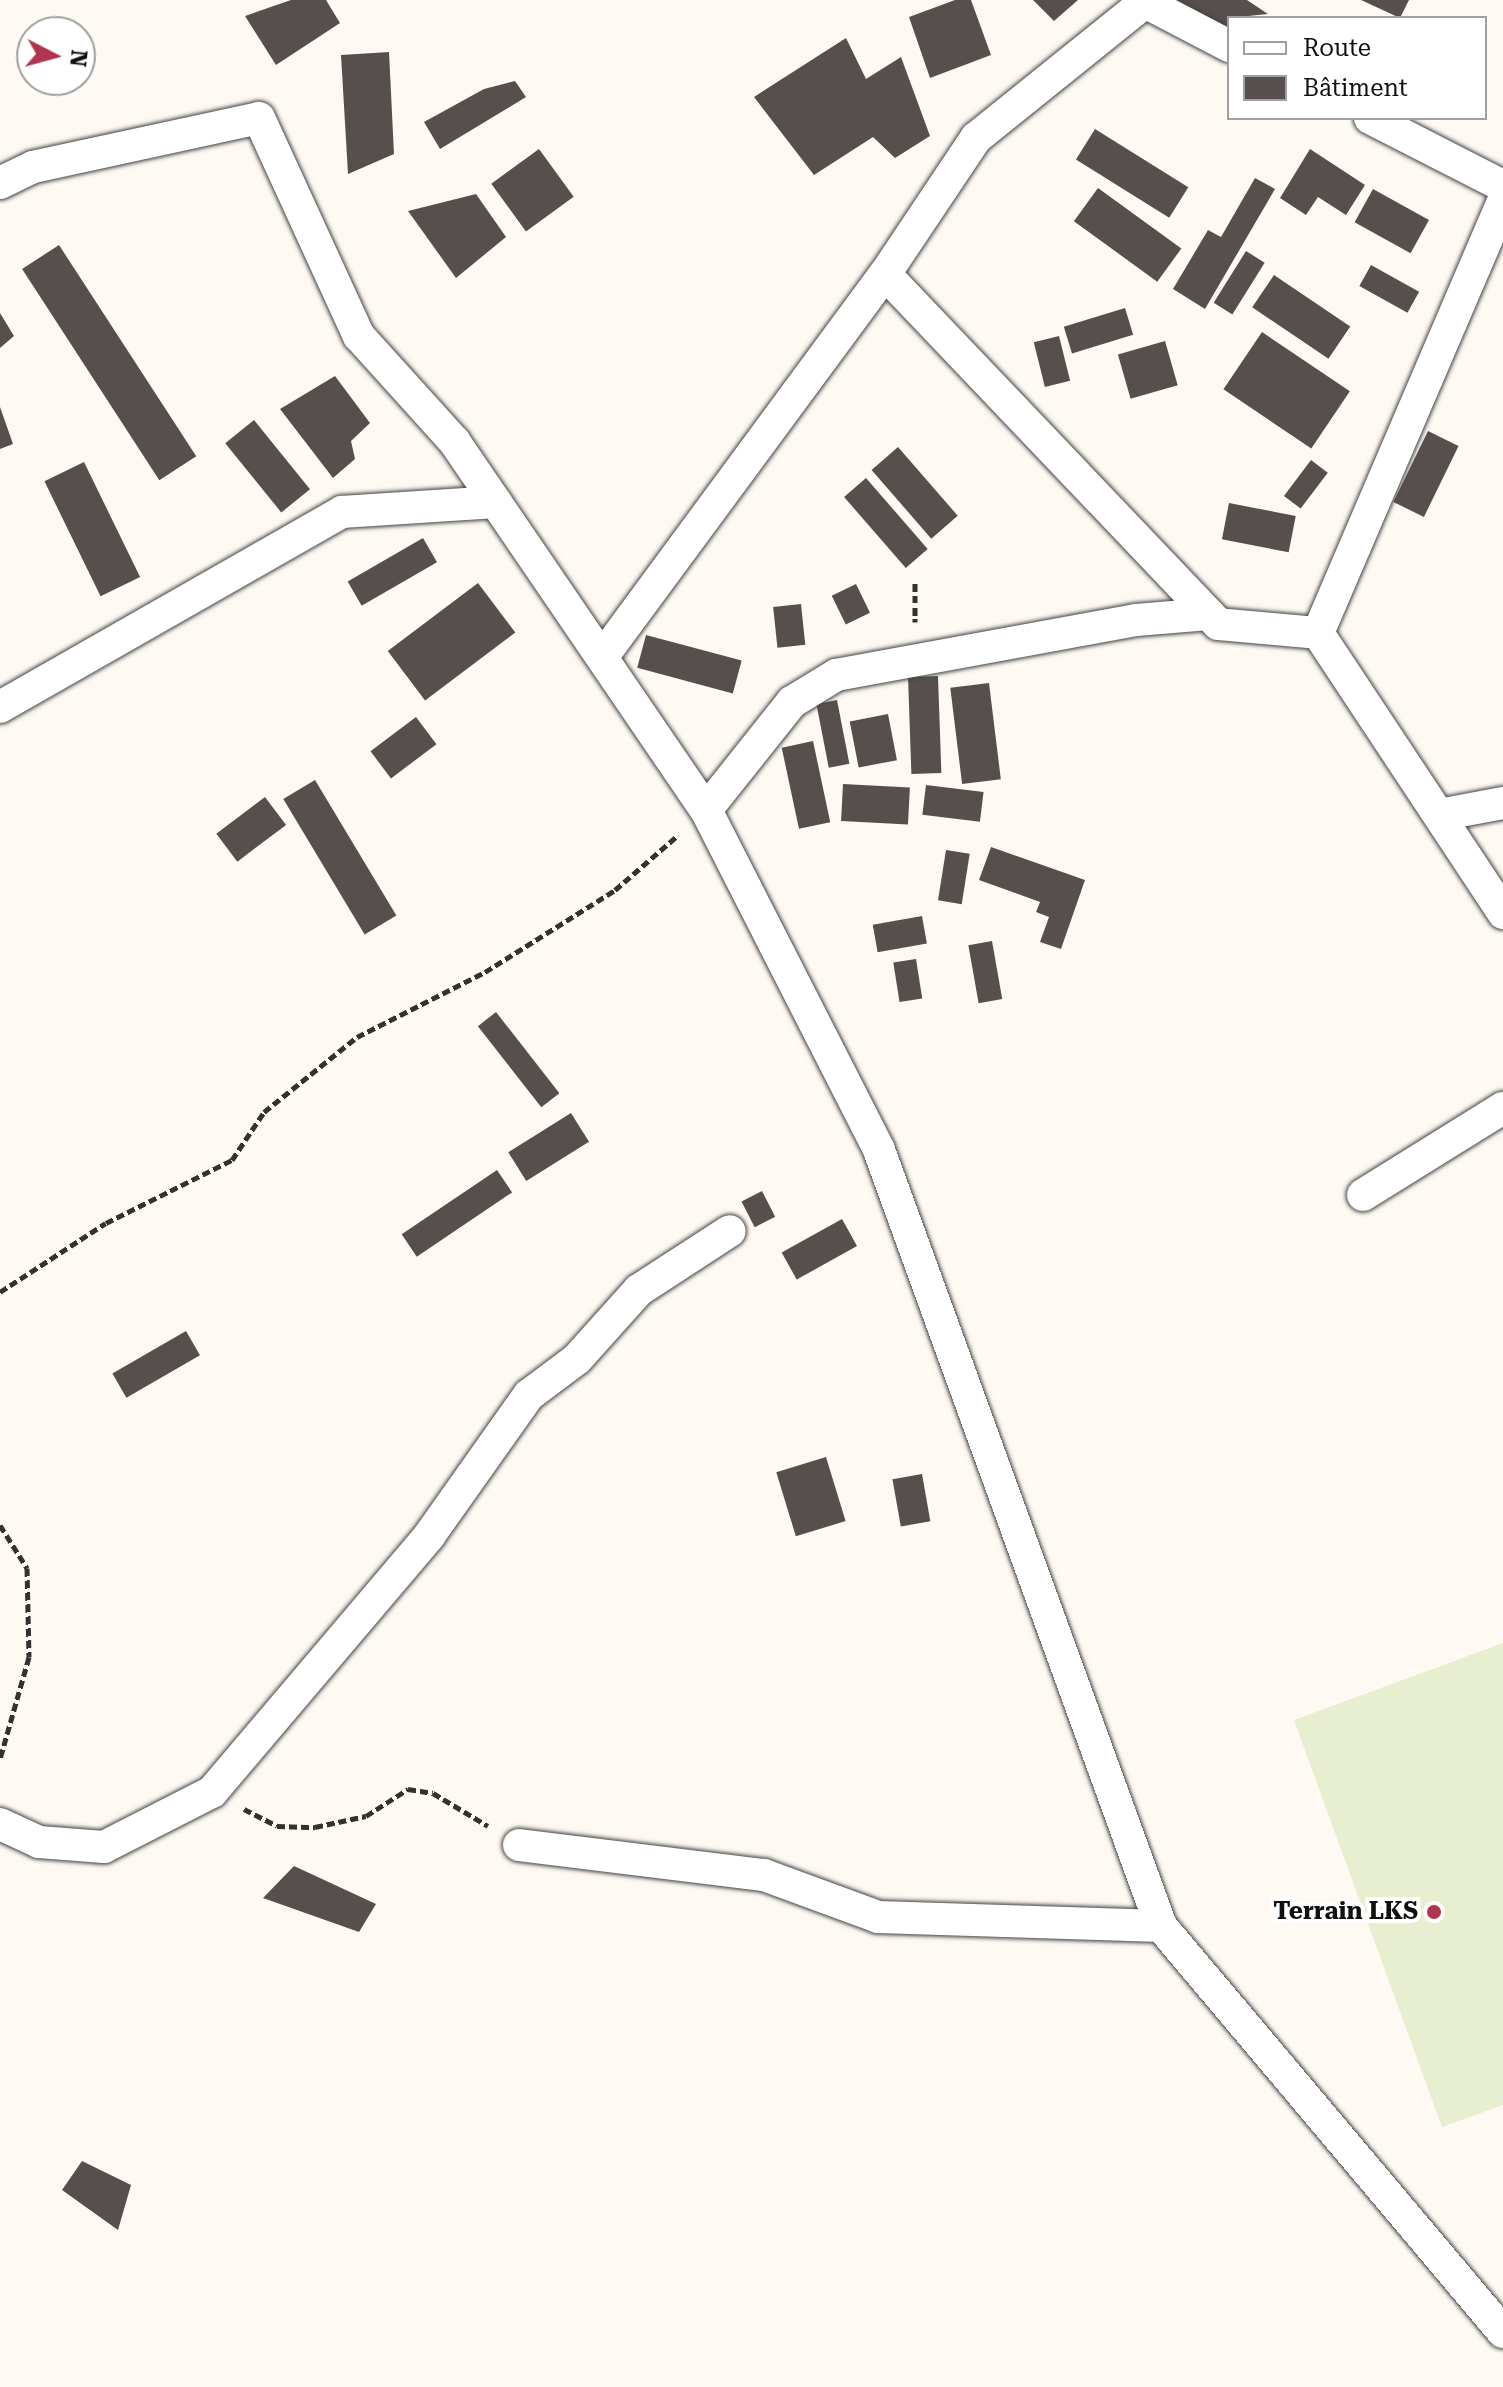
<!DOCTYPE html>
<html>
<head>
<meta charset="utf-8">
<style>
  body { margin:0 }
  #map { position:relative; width:1503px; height:2387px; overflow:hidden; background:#fefaf3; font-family:"Roboto Serif",serif }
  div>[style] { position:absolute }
  .pitch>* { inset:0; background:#e8eed0 }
  .building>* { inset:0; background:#574f4d; transform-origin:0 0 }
  .path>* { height:5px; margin-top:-2.5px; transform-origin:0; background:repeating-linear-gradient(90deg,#323232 0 8px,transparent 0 12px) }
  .roads { filter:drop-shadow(0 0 2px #434343) drop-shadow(0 0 2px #434343) }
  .minor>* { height:32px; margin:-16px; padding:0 16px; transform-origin:16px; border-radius:16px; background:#fff }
  .dots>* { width:22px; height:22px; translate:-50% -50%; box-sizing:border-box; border:4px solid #fff; border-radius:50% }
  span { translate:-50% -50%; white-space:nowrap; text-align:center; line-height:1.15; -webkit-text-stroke:8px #fff; paint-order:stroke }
  .poi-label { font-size:24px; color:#101010; font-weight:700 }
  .right { translate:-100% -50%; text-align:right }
  .legend { position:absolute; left:1227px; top:16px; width:260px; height:104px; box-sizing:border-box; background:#fff; border:2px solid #9f9f9f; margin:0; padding:10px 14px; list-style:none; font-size:24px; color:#101010 }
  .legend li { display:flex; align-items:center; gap:16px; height:40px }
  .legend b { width:40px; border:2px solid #9f9f9f }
  .north { position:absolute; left:16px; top:16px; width:80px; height:80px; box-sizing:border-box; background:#fff; border:2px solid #9f9f9f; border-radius:50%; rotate:96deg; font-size:22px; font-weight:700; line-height:32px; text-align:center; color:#101010 }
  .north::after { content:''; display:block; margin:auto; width:28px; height:36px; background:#b23550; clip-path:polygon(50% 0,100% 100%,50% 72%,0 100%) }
</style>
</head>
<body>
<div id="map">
  <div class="pitch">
    <div style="clip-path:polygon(1503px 1643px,1503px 2105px,1442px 2127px,1294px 1720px)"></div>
  </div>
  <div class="building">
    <div style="clip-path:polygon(291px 0,326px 0,340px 23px,276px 65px,245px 16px)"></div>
    <div style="clip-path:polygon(955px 0,971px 0,991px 55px,930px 78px,909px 17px)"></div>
    <div style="clip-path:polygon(1033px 0,1078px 0,1054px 21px)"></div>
    <div style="clip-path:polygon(1147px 0,1247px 0,1268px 14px,1229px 18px,1229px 46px)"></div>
    <div style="clip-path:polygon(1361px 0,1409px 0,1400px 18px)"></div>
    <div style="clip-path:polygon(846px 38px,866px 79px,901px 57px,930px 136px,895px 158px,873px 137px,814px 175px,754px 97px)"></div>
    <div style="clip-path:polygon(389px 52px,394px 154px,348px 174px,341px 55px)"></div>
    <div style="clip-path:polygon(515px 81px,526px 97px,440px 149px,424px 122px,484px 89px)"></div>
    <div style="left:1095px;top:129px;width:110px;height:36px;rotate:32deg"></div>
    <div style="left:539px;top:149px;width:59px;height:59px;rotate:54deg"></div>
    <div style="clip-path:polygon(1310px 149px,1365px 185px,1346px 215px,1318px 197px,1306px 215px,1280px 198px)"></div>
    <div style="clip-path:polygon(1255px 178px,1275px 189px,1205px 309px,1173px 289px,1208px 230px,1221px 237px)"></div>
    <div style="left:1098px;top:188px;width:103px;height:41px;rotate:36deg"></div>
    <div style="left:1373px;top:189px;width:64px;height:38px;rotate:29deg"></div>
    <div style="clip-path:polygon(476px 194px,506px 237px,456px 278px,408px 211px)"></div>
    <div style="left:59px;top:245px;width:252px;height:44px;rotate:57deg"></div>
    <div style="left:1246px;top:251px;width:22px;height:61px;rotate:32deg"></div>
    <div style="left:1371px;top:265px;width:55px;height:24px;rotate:29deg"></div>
    <div style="left:1274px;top:275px;width:92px;height:39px;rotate:34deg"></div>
    <div style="left:1125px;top:308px;width:28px;height:64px;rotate:73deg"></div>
    <div style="clip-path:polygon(0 313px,14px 336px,0 348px)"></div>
    <div style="left:1262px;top:332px;width:106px;height:69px;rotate:34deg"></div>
    <div style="left:1059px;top:336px;width:46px;height:26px;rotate:76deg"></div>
    <div style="left:1165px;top:341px;width:46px;height:49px;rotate:74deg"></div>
    <div style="clip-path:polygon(335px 376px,370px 423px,351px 441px,355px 459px,333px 478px,280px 409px)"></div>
    <div style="clip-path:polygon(0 407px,13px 444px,0 449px)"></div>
    <div style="left:254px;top:420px;width:89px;height:37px;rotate:51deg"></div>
    <div style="left:1428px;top:431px;width:34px;height:79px;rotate:26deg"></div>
    <div style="left:898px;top:447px;width:91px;height:35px;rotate:49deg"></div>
    <div style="left:1311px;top:460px;width:21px;height:45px;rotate:37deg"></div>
    <div style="left:84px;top:462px;width:128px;height:44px;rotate:64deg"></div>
    <div style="left:866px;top:478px;width:94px;height:29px;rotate:49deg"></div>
    <div style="left:1229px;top:503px;width:68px;height:37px;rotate:11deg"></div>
    <div style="left:423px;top:538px;width:28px;height:87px;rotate:60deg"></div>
    <div style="left:478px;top:583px;width:62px;height:113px;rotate:53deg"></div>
    <div style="left:856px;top:584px;width:32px;height:27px;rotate:64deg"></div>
    <div style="left:801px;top:604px;width:41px;height:28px;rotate:84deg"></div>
    <div style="left:646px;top:635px;width:99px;height:34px;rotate:15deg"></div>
    <div style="left:938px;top:676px;width:97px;height:30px;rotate:88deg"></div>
    <div style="left:989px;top:683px;width:97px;height:39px;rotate:83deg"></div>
    <div style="left:837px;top:700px;width:65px;height:21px;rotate:79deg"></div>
    <div style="left:888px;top:714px;width:47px;height:39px;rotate:79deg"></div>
    <div style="left:416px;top:717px;width:34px;height:57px;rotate:53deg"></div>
    <div style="left:813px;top:741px;width:83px;height:32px;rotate:78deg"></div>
    <div style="left:315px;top:780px;width:158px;height:37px;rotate:59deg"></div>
    <div style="left:843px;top:784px;width:67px;height:37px;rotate:3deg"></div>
    <div style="left:926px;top:785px;width:58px;height:30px;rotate:7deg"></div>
    <div style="left:265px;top:797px;width:35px;height:61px;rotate:53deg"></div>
    <div style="clip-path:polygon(991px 847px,1085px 880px,1061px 949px,1040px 942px,1049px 917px,1036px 912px,1040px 902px,979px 880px)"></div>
    <div style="left:946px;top:850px;width:24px;height:51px;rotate:9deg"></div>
    <div style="left:922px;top:916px;width:28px;height:50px;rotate:80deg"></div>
    <div style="left:992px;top:941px;width:59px;height:24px;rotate:80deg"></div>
    <div style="left:916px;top:959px;width:40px;height:23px;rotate:81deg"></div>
    <div style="left:496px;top:1012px;width:103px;height:23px;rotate:52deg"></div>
    <div style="left:571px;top:1113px;width:34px;height:74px;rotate:58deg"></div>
    <div style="left:497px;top:1170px;width:27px;height:115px;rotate:56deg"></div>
    <div style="left:762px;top:1191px;width:29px;height:23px;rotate:63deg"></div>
    <div style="left:842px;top:1219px;width:31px;height:69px;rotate:61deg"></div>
    <div style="left:186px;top:1331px;width:28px;height:85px;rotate:60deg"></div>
    <div style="left:826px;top:1457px;width:67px;height:52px;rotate:73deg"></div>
    <div style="left:922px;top:1474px;width:48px;height:30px;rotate:80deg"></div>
    <div style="clip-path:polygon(294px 1866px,376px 1904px,359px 1932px,263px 1898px)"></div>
    <div style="clip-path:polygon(82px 2161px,131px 2185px,118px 2230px,62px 2190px)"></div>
  </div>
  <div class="path">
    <div style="left:915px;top:583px;width:39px;rotate:90deg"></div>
    <div style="left:0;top:1292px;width:126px;rotate:-33.1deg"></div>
    <div style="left:106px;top:1223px;width:141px;rotate:-26.6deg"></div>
    <div style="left:232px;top:1160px;width:58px;rotate:-56.3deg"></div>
    <div style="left:264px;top:1112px;width:119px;rotate:-38.9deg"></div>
    <div style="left:357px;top:1037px;width:144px;rotate:-26.9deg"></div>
    <div style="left:485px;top:972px;width:154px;rotate:-32.2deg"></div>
    <div style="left:615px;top:890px;width:84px;rotate:-41.1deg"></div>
    <div style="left:0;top:1525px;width:51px;rotate:57.9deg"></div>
    <div style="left:27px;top:1568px;width:89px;rotate:88.7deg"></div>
    <div style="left:29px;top:1657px;width:106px;rotate:105.9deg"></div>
    <div style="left:244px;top:1809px;width:37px;rotate:27deg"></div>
    <div style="left:277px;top:1826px;width:38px;rotate:2deg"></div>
    <div style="left:315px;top:1827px;width:52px;rotate:-12.2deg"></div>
    <div style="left:366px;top:1816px;width:50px;rotate:-32.7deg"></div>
    <div style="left:408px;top:1789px;width:25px;rotate:9deg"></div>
    <div style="left:433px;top:1793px;width:64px;rotate:31deg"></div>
  </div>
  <div class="roads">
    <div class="minor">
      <div style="left:1370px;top:118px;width:149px;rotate:27.1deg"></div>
      <div style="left:0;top:183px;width:37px;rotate:-26deg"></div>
      <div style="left:33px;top:167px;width:231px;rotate:-12.2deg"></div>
      <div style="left:259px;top:118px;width:240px;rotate:65.4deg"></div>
      <div style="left:359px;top:336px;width:142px;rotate:47.9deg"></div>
      <div style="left:454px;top:441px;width:447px;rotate:55.7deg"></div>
      <div style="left:706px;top:810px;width:381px;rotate:63deg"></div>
      <div style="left:879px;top:1150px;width:826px;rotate:70.03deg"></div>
      <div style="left:1161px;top:1926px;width:531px;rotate:49.89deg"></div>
      <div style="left:885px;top:274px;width:164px;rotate:-56.2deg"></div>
      <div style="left:976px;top:138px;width:217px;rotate:-38.8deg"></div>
      <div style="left:1145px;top:2px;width:95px;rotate:27.6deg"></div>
      <div style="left:1318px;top:633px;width:469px;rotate:-66.8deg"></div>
      <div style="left:603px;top:656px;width:475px;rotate:-53.6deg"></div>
      <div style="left:885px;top:274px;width:483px;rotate:46.4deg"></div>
      <div style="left:1218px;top:624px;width:100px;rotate:5.1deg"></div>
      <div style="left:1318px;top:633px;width:336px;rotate:56.5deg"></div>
      <div style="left:0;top:707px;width:394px;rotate:-29.7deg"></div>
      <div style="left:342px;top:512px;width:154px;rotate:-3.7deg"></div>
      <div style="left:706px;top:810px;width:138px;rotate:-51.5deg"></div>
      <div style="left:792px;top:702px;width:52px;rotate:-31.5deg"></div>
      <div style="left:836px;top:675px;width:305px;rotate:-10.4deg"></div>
      <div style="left:1136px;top:620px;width:73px;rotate:-4.7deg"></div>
      <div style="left:1439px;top:815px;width:65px;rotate:-10.6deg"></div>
      <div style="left:1363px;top:1195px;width:165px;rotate:-31.9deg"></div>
      <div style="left:0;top:1824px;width:43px;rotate:24.8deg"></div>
      <div style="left:39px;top:1842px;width:65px;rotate:4.4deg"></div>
      <div style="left:104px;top:1847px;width:121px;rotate:-27deg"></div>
      <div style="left:212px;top:1792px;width:336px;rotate:-49.7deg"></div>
      <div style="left:429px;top:1536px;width:173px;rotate:-54.7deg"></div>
      <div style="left:529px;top:1395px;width:60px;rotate:-36.9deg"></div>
      <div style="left:577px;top:1359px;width:93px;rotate:-48.1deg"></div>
      <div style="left:639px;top:1290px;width:108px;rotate:-33deg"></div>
      <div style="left:519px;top:1845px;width:247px;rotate:7deg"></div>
      <div style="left:764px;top:1875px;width:121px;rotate:20.2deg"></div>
      <div style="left:878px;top:1917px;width:283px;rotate:1.8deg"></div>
    </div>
  </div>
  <div class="dots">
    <div style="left:1434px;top:1912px;background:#b23550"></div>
  </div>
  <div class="poi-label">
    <span class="right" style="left:1418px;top:1912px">Terrain LKS</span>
  </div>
  <ul class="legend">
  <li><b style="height:10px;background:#fff"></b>Route</li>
  <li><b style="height:22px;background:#574f4d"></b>Bâtiment</li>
  </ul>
  <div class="north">N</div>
</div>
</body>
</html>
